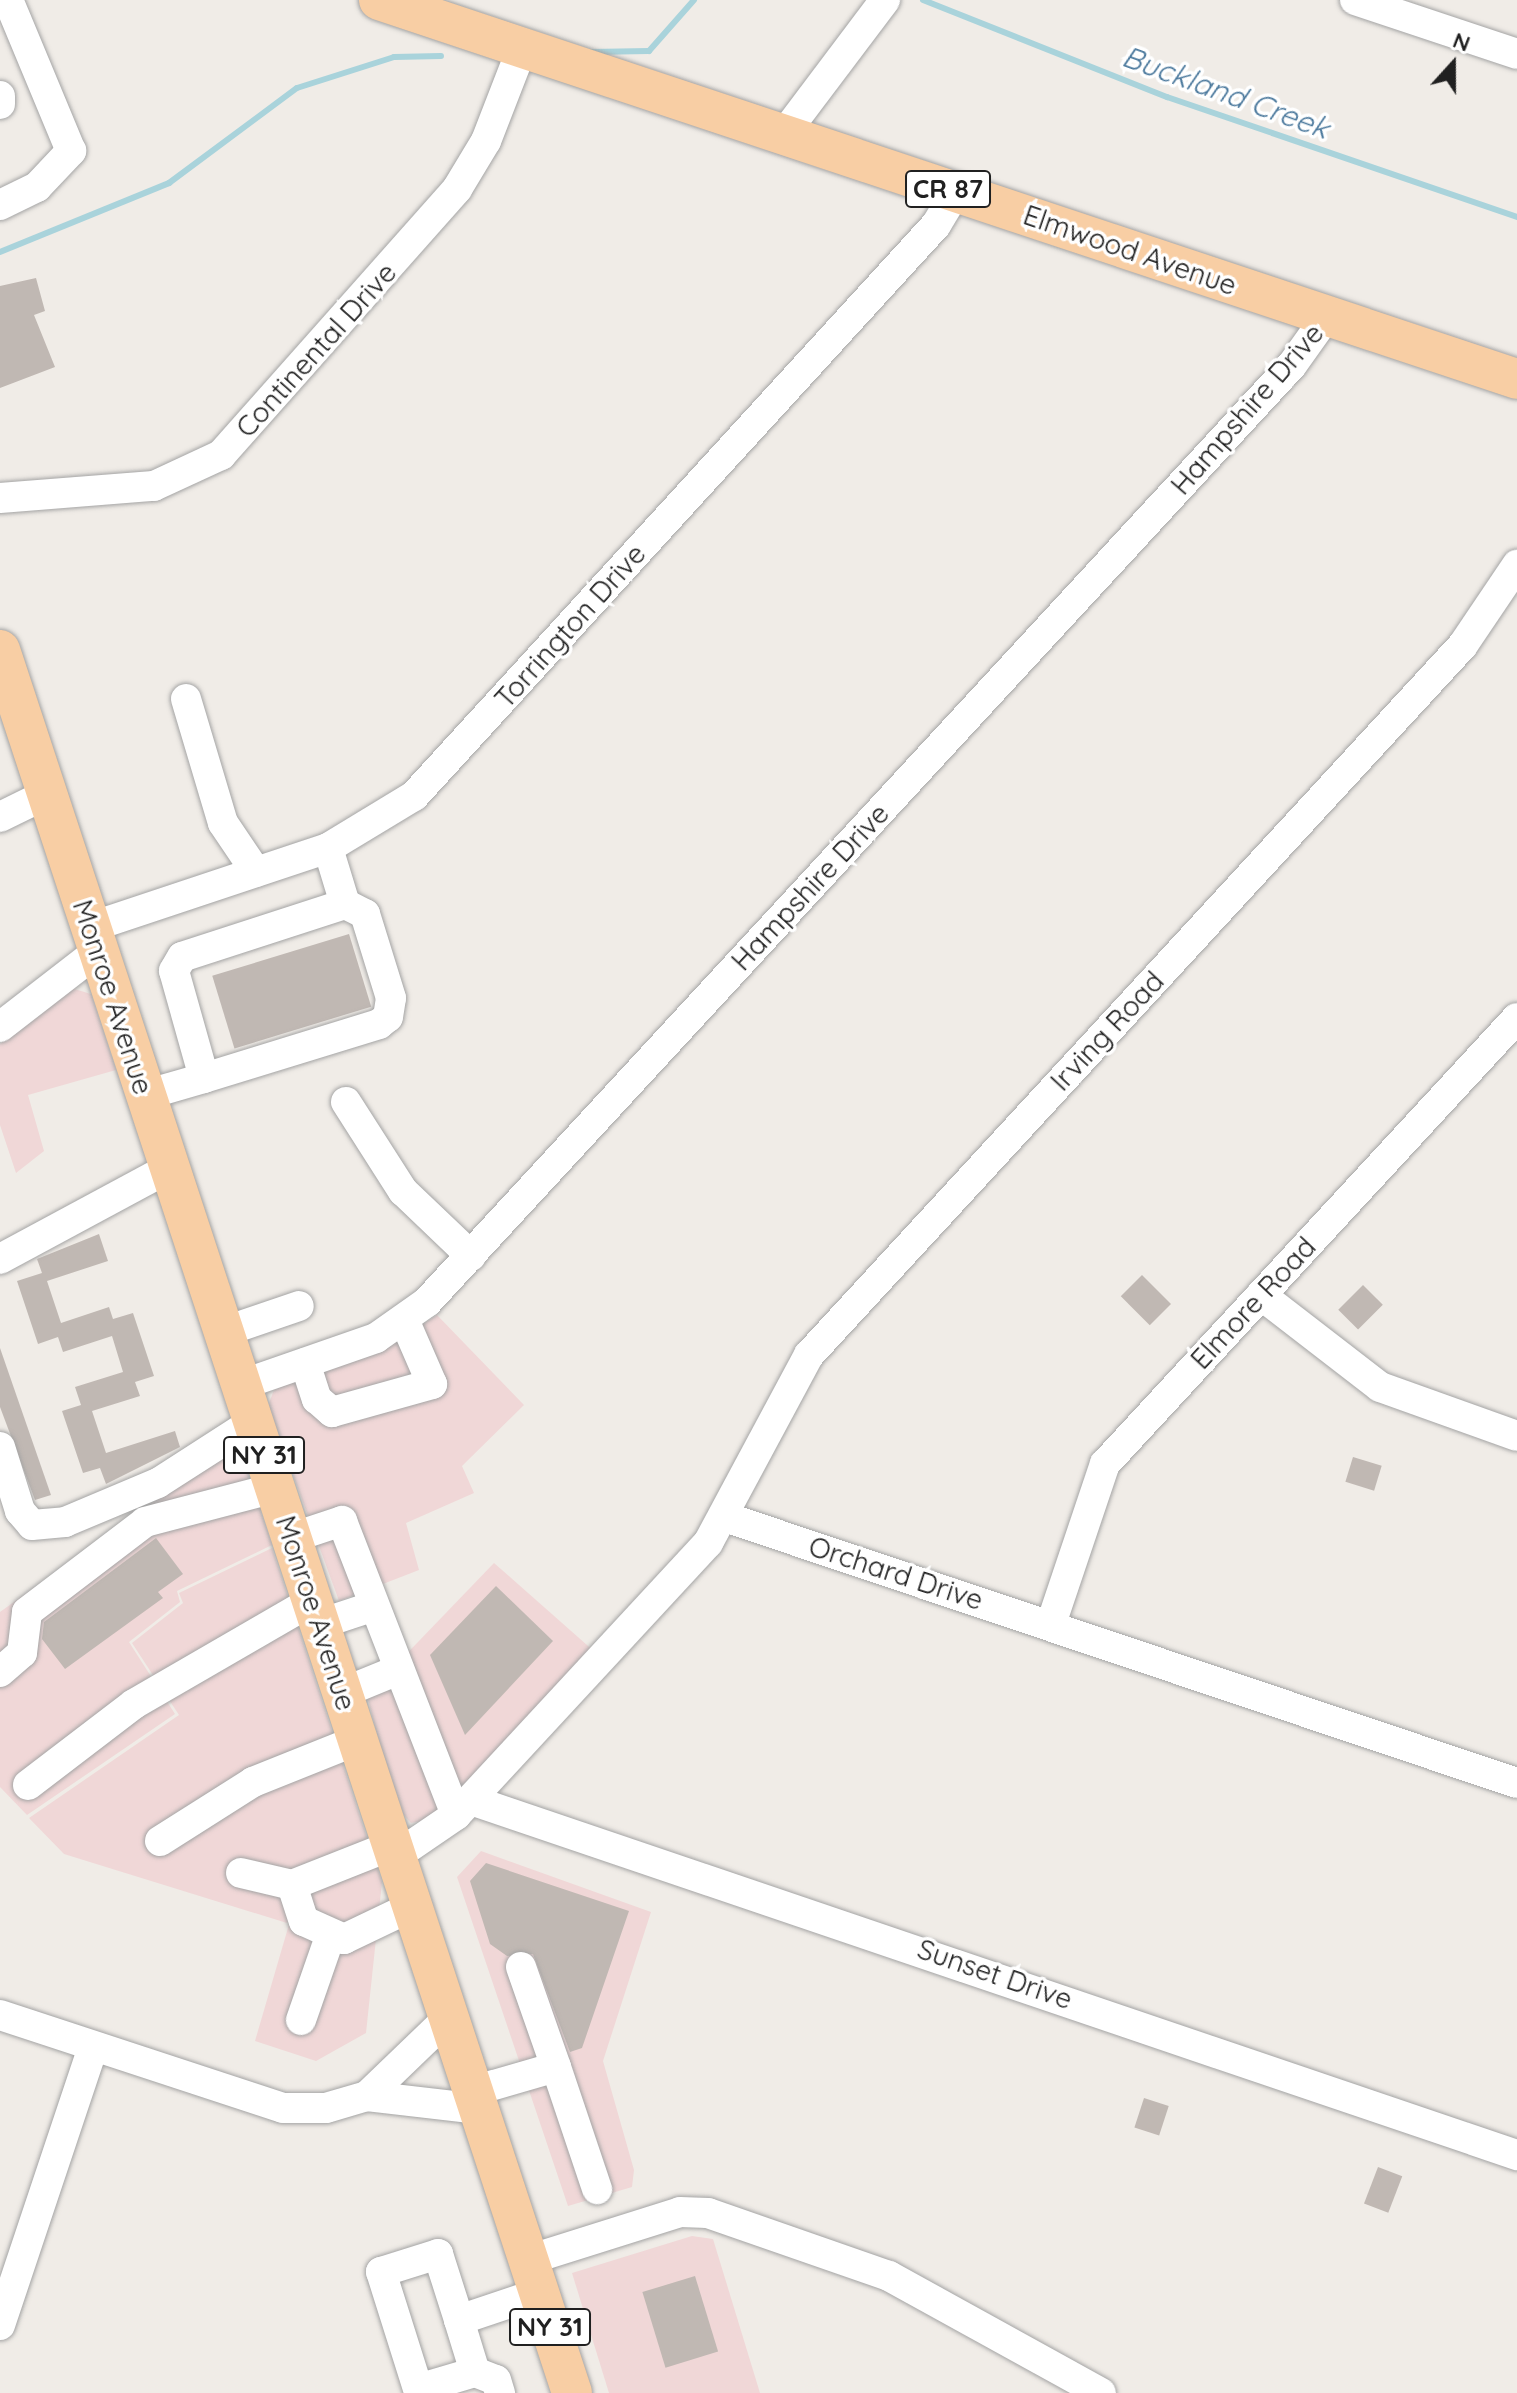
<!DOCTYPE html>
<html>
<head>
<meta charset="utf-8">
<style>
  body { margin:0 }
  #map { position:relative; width:1517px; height:2393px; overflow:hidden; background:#f0ece7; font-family:Quicksand,sans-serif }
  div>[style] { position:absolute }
  .commercial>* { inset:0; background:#f0d7d7 }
  .stream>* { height:6px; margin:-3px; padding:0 3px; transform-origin:3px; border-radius:3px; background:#a9d3db }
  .building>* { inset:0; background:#c0b8b3; transform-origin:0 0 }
  .roads { filter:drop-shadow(0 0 2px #a4a4a4) drop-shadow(0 0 2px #a4a4a4) }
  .minor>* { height:30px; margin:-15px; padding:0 15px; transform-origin:15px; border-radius:15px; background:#fff }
  .major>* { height:40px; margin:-20px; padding:0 20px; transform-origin:20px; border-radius:20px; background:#f8cea4 }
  span { translate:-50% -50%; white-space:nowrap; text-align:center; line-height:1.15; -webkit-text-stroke:7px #fff; paint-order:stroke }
  .shield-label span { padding:2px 6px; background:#fff; border:2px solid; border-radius:6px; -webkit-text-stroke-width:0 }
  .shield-label { font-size:26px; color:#202020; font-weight:700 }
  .street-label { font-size:28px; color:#202020 }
  .water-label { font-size:30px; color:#4a789c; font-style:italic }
  .north { position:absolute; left:1413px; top:24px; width:80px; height:80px; -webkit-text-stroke:6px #fff; paint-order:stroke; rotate:21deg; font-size:22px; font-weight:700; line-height:32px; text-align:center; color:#202020 }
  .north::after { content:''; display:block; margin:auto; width:28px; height:36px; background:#202020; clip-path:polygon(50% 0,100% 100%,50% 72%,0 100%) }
</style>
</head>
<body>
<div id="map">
  <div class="commercial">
    <div style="clip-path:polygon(71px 988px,91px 994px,116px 1070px,28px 1095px,44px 1151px,16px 1173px,0 1125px,0 1044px)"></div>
    <div style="clip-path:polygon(437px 1315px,524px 1405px,462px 1466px,474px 1493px,406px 1523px,419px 1570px,339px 1601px,268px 1406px,275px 1387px,385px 1349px)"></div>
    <div style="clip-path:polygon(237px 1442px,272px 1545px,177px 1591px,180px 1602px,129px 1642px,175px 1714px,27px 1815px,0 1787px,0 1612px)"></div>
    <div style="clip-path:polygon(272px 1548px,369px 1844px,303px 1872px,287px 1923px,64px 1854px,29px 1818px,179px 1715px,132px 1643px,183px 1603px,179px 1593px)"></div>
    <div style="clip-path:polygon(494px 1563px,596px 1653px,437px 1818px,411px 1823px,395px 1805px,367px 1695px)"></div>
    <div style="clip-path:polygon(370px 1846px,382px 1882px,366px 2033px,316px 2061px,255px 2041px,304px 1873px)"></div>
    <div style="clip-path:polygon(481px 1851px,651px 1912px,603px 2061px,634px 2170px,632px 2187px,568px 2206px,457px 1877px)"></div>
    <div style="clip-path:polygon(692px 2236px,713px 2239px,760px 2393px,609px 2393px,572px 2273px)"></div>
  </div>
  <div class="stream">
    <div style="left:923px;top:0;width:263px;rotate:21.7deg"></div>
    <div style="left:1167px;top:97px;width:370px;rotate:18.9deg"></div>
    <div style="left:591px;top:52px;width:58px;rotate:-1deg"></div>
    <div style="left:649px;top:51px;width:68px;rotate:-48.6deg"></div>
    <div style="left:0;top:252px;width:183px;rotate:-22.2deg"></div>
    <div style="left:169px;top:183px;width:159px;rotate:-36.6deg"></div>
    <div style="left:297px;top:88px;width:102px;rotate:-17.7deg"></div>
    <div style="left:394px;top:57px;width:47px;rotate:-1.2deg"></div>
  </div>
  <div class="building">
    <div style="clip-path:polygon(36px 278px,45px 311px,34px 315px,55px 367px,0 388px,0 286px)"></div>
    <div style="left:349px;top:934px;width:76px;height:143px;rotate:73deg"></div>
    <div style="clip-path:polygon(99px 1234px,108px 1261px,47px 1281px,61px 1323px,109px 1307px,113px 1319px,133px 1313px,154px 1376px,135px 1382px,140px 1396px,92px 1411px,106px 1453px,175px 1431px,180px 1447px,106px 1484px,100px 1468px,83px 1473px,62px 1411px,81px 1405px,75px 1387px,123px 1372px,112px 1336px,63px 1352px,58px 1337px,38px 1344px,17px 1281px,42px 1273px,37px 1259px)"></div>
    <div style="left:1142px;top:1275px;width:41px;height:30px;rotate:45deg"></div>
    <div style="left:1363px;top:1285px;width:28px;height:35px;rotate:45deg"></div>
    <div style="clip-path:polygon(0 1348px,51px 1495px,35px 1500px,0 1407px)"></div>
    <div style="left:1353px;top:1457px;width:30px;height:26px;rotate:17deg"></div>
    <div style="clip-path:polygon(156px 1538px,183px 1574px,158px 1592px,163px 1598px,65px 1669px,42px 1639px,44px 1622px)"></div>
    <div style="clip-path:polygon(496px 1586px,553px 1641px,465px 1735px,430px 1655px)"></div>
    <div style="clip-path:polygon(486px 1863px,629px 1911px,582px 2048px,570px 2052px,533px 1954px,507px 1956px,490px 1944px,470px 1881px)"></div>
    <div style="left:1144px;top:2098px;width:26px;height:31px;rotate:18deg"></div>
    <div style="left:1378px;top:2167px;width:26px;height:39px;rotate:21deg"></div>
    <div style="left:695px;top:2276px;width:79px;height:55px;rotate:73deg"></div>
  </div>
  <div class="roads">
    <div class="minor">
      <div style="left:1355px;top:0;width:171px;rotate:18.4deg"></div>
      <div style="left:0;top:96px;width:8px;rotate:90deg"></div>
      <div style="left:784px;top:134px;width:168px;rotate:-53deg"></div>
      <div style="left:0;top:205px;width:41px;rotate:-25.9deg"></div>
      <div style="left:37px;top:187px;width:50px;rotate:-46.6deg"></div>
      <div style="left:71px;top:151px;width:164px;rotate:-112.6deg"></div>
      <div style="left:0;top:498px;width:154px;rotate:-4.5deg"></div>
      <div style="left:154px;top:486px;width:74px;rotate:-24.8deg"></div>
      <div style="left:221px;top:455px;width:356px;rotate:-48.4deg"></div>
      <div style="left:457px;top:189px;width:56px;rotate:-58.9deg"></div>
      <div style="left:486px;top:141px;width:100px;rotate:-68.8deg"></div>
      <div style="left:186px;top:699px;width:129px;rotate:73.4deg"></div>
      <div style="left:223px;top:823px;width:59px;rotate:56deg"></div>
      <div style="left:0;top:817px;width:52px;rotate:-26.1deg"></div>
      <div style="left:328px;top:848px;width:59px;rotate:73.1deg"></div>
      <div style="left:91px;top:927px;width:250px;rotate:-18.4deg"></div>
      <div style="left:328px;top:848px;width:100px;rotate:-31.2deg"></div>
      <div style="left:414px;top:796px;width:774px;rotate:-47.57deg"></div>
      <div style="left:936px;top:225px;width:39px;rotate:-59deg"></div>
      <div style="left:0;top:1027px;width:124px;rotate:-37.8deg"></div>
      <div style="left:145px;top:1095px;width:61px;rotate:-16.1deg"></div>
      <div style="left:204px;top:1078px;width:183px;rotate:-17.1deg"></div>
      <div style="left:379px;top:1024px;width:11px;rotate:-38deg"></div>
      <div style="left:388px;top:1017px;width:19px;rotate:-81deg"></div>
      <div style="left:391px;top:998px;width:88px;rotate:-107.2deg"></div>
      <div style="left:365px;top:914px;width:22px;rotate:-153deg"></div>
      <div style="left:345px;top:904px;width:171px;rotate:162deg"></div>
      <div style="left:182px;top:957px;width:16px;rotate:120deg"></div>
      <div style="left:174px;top:971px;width:111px;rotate:74.3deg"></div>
      <div style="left:346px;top:1102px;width:106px;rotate:57.4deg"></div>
      <div style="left:403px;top:1191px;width:94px;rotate:43.7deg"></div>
      <div style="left:0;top:1259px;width:192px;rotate:-28.3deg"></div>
      <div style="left:1261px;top:1295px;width:150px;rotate:37.7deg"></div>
      <div style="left:1380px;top:1387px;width:145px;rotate:19.7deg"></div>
      <div style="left:223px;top:1332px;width:80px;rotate:-18.9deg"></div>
      <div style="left:305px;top:1363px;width:38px;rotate:72deg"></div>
      <div style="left:317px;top:1399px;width:20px;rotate:41deg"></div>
      <div style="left:332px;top:1412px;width:104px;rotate:-15.6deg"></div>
      <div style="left:432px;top:1384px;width:68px;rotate:-113.5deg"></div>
      <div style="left:241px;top:1385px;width:143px;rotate:-19.2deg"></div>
      <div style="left:376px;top:1338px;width:62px;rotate:-35.2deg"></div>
      <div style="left:427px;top:1302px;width:1275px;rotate:-47.29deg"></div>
      <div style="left:1292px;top:365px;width:60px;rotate:-54.5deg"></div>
      <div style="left:0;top:1447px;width:67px;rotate:72.6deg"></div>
      <div style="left:20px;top:1511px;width:18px;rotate:49deg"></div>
      <div style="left:32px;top:1525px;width:33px;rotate:-5deg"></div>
      <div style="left:65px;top:1522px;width:101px;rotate:-22.8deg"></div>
      <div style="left:158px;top:1483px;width:113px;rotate:-32.7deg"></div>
      <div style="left:725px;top:1517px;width:835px;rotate:18.57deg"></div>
      <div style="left:291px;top:1538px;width:54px;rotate:-18.4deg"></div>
      <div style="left:342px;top:1521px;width:315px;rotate:68.8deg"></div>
      <div style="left:320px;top:1624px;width:54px;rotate:-18.4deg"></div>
      <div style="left:1051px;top:1624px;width:169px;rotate:-71.4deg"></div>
      <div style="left:1105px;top:1464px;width:607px;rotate:-47.27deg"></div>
      <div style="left:0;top:1672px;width:29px;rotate:-41deg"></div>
      <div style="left:22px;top:1653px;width:41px;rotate:-83deg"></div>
      <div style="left:27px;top:1612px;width:148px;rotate:-37.3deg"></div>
      <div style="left:145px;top:1522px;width:134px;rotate:-14.7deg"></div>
      <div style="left:342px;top:1693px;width:61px;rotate:-22.3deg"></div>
      <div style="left:28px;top:1785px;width:133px;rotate:-37.4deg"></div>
      <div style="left:134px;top:1704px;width:206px;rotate:-30.1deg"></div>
      <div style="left:471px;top:1800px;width:1105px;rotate:18.75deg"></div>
      <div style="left:160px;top:1841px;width:110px;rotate:-32.4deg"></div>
      <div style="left:253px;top:1782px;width:113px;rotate:-21.8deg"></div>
      <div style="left:396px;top:1856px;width:73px;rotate:-34.3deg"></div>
      <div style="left:456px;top:1815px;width:371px;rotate:-47.2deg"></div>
      <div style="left:708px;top:1543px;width:213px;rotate:-61.8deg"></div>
      <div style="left:809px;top:1355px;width:965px;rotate:-47.35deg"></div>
      <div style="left:1463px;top:645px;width:97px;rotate:-56deg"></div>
      <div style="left:241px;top:1873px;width:52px;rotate:13.2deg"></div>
      <div style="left:292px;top:1885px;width:109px;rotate:-21.6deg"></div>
      <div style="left:292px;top:1885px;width:38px;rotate:72deg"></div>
      <div style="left:304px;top:1921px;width:44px;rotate:24.2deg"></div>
      <div style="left:344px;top:1939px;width:76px;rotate:-25.6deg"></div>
      <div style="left:521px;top:1967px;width:106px;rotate:70.7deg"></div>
      <div style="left:0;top:2015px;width:298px;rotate:18.2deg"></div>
      <div style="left:283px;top:2108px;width:43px"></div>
      <div style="left:326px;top:2108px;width:43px;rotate:-16.3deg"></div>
      <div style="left:367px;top:2096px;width:113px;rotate:6.6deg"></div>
      <div style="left:301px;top:2020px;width:91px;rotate:-70.8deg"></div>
      <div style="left:473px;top:2091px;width:86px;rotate:-16.1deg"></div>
      <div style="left:556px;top:2067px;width:129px;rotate:71.4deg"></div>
      <div style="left:367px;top:2096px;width:114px;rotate:-43.9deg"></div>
      <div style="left:528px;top:2260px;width:159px;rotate:-17.5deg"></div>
      <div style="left:680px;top:2212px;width:28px;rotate:2deg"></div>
      <div style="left:708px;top:2213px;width:192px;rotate:19.2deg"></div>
      <div style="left:889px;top:2276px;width:242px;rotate:28.9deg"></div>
      <div style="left:459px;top:2320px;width:54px;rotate:72.9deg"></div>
      <div style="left:475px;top:2372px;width:59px;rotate:163.4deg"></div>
      <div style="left:418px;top:2389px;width:123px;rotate:-107.5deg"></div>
      <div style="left:381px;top:2272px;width:60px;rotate:-17.5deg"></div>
      <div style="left:438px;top:2254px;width:69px;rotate:72.3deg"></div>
      <div style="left:459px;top:2320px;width:84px;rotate:-18.6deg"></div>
      <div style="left:0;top:2325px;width:293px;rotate:-71.5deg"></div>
      <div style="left:475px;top:2372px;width:22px;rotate:21deg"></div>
      <div style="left:496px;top:2380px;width:14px;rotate:73deg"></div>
    </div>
    <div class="major">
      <div style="left:379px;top:0;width:1199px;rotate:18.42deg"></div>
      <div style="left:0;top:650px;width:1834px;rotate:71.83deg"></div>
    </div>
  </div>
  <div class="shield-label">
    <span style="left:948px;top:189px">CR 87</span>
    <span style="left:264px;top:1455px">NY 31</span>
    <span style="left:550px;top:2327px">NY 31</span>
  </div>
  <div class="street-label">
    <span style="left:1130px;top:250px;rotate:19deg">Elmwood Avenue</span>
    <span style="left:316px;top:350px;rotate:-48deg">Continental Drive</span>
    <span style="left:1247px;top:409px;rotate:-49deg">Hampshire Drive</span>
    <span style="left:570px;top:626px;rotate:-48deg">Torrington Drive</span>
    <span style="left:810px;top:887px;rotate:-47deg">Hampshire Drive</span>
    <span style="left:113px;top:997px;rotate:72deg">Monroe Avenue</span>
    <span style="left:1107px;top:1031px;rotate:-47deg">Irving Road</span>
    <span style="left:1253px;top:1303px;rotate:-47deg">Elmore Road</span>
    <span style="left:896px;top:1573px;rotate:18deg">Orchard Drive</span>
    <span style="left:316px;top:1613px;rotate:72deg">Monroe Avenue</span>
    <span style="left:995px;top:1974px;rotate:19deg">Sunset Drive</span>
  </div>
  <div class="water-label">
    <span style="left:1226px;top:92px;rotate:20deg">Buckland Creek</span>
  </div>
  <div class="north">N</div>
</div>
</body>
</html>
